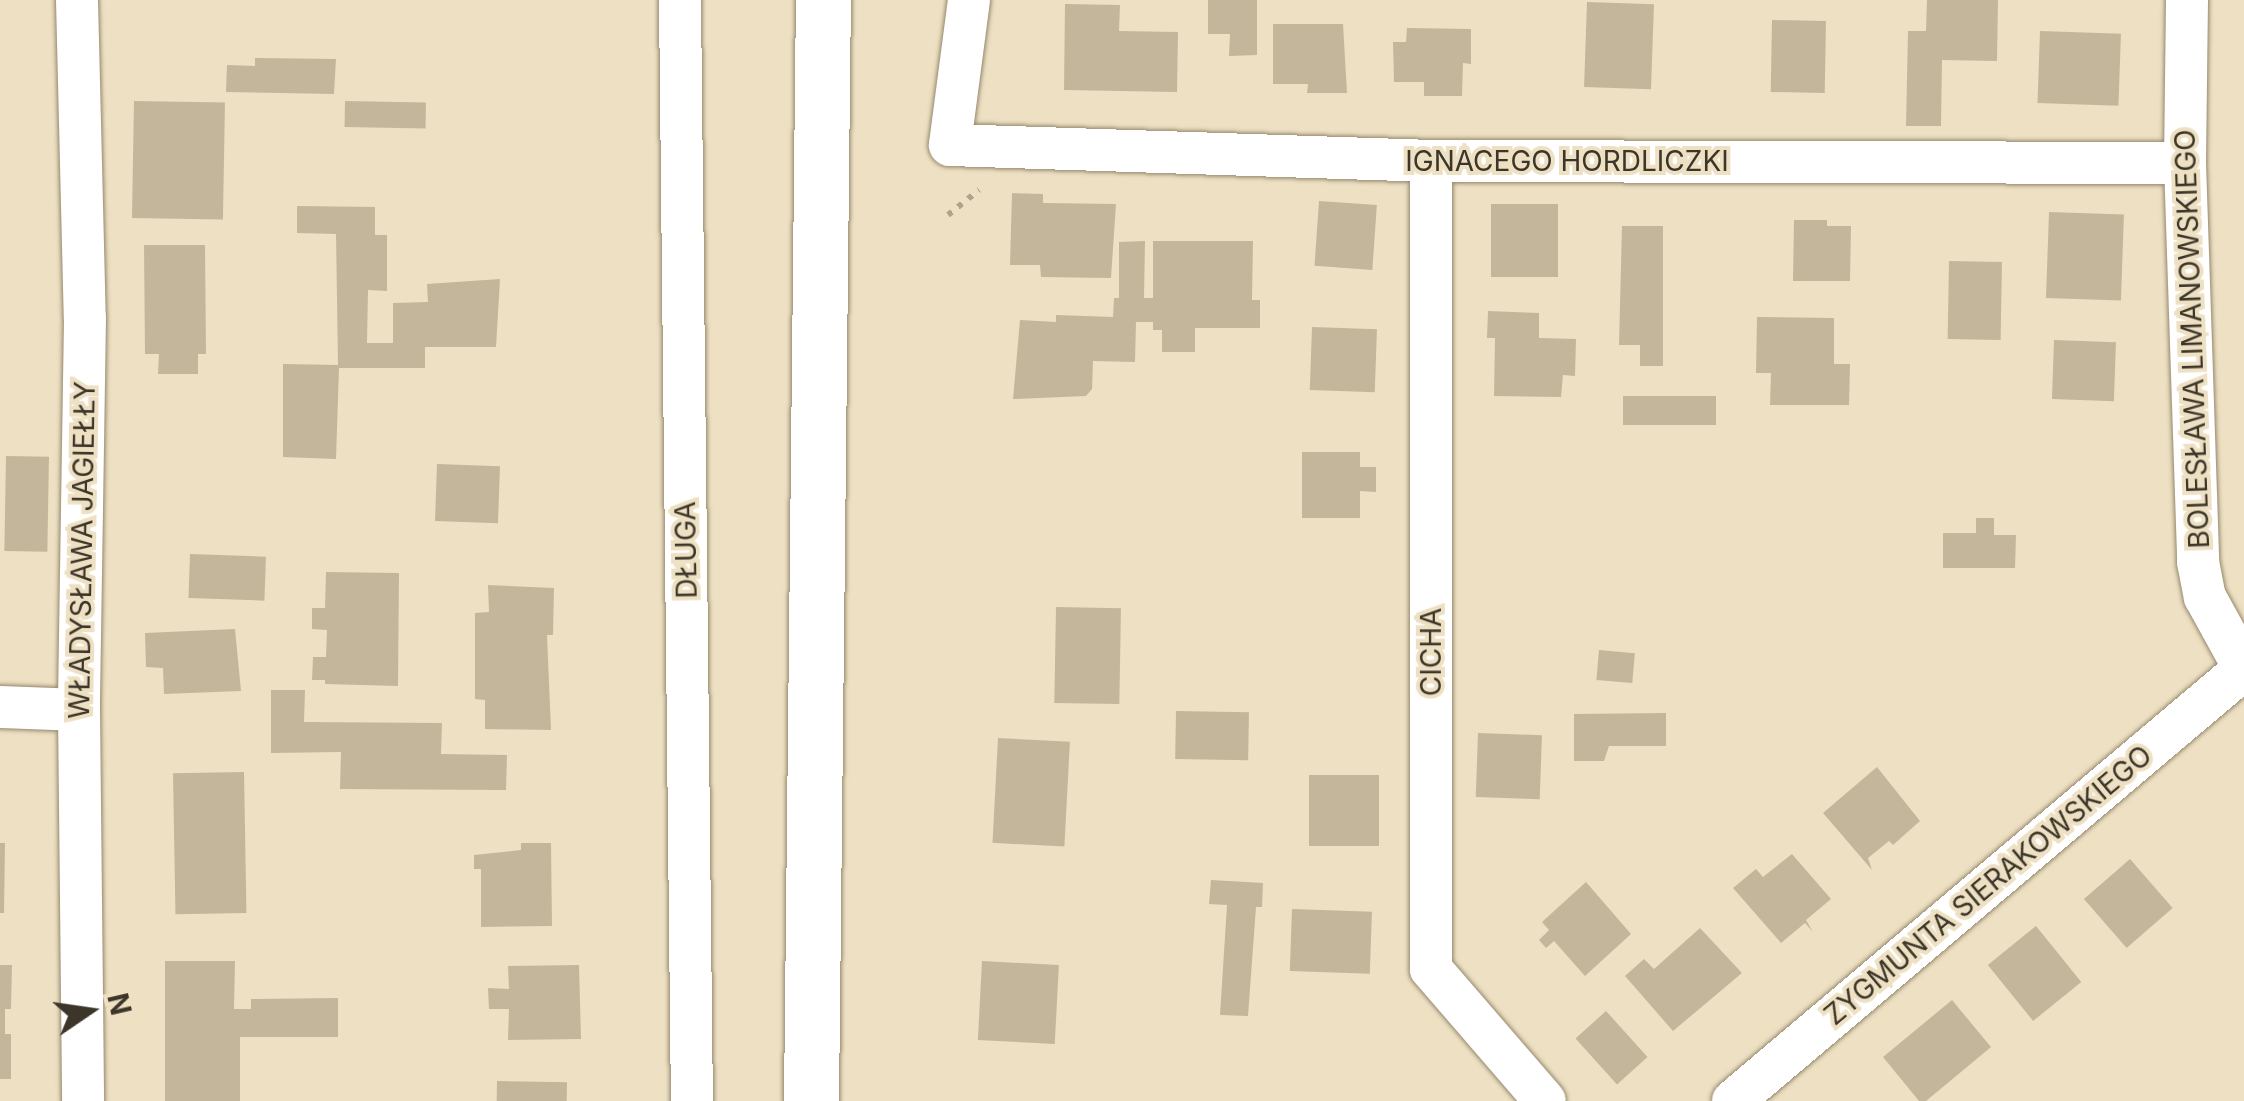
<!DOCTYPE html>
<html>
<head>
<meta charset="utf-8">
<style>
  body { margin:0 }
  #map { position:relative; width:2244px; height:1101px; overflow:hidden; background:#eee0c3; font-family:Inter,sans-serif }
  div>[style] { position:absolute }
  .building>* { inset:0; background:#c4b69a; transform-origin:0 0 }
  .path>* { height:6px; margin-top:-3px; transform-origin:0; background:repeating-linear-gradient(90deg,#aea38c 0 5px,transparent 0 13px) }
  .roads { filter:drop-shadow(0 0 2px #95886d) drop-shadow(0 0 2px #95886d) }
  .minor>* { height:42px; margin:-21px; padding:0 21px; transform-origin:21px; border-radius:21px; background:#fff }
  .secondary>* { height:55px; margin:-27.5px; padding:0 27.5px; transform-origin:27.5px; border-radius:27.5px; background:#fff }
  span { translate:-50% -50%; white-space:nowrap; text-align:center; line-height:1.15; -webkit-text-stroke:8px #eee0c3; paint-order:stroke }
  .street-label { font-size:28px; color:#3c362a }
  .north { position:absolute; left:40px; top:961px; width:100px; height:100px; -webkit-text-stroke:8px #eee0c3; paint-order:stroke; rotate:77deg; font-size:28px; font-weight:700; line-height:40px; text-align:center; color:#3c362a }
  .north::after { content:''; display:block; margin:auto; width:35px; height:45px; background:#3c362a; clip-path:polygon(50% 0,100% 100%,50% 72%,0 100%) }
</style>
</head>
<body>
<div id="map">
  <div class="building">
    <div style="clip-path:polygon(1208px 0,1257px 0,1257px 55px,1229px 56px,1230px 34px,1208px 34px)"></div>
    <div style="clip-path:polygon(1927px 0,1998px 0,1997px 61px,1942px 60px,1941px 126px,1906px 126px,1908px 31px,1926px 31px)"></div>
    <div style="left:1587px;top:2px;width:67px;height:85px;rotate:2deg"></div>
    <div style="clip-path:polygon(1065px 4px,1120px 5px,1119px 31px,1178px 32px,1177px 92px,1064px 90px)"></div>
    <div style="left:1772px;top:20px;width:54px;height:72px;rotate:1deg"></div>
    <div style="clip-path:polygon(1273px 24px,1343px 24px,1347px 93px,1307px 93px,1308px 84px,1273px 84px)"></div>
    <div style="clip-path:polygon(1407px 28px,1471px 29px,1471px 64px,1463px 63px,1462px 96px,1424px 96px,1424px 82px,1394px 82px,1393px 42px,1406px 42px)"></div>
    <div style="left:2040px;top:31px;width:81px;height:72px;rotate:2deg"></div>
    <div style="clip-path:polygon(255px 58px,336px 59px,334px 94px,226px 92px,227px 65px,255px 66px)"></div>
    <div style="left:134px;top:101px;width:91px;height:117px;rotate:1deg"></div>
    <div style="left:345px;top:101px;width:81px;height:26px;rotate:1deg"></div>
    <div style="clip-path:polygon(1012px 193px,1043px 194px,1043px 203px,1116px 204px,1111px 278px,1041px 277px,1040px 265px,1010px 265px)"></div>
    <div style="left:1319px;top:201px;width:58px;height:65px;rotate:4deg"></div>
    <div style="left:1491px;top:204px;width:67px;height:73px"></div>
    <div style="clip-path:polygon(297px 206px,375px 207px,375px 235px,387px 235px,387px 291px,368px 290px,367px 343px,393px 343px,393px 303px,428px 302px,427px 284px,500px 279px,496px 347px,425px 347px,425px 368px,339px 368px,336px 459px,283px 457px,283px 364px,338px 365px,336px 234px,297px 233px)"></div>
    <div style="left:2049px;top:212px;width:75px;height:86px;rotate:2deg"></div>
    <div style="clip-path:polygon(1794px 220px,1827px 220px,1827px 226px,1851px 226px,1850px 281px,1793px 281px)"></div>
    <div style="clip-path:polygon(1622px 226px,1663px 226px,1663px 366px,1640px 366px,1640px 345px,1619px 345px)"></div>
    <div style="clip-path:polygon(1145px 241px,1144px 298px,1153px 298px,1153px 241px,1253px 241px,1252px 300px,1260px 300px,1260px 328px,1195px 328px,1195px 352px,1162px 352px,1162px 330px,1153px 330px,1153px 322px,1136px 322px,1135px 362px,1093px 361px,1092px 389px,1086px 396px,1013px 399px,1020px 320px,1056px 322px,1056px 315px,1113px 317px,1114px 298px,1119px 298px,1119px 242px)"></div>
    <div style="clip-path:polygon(144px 245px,205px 245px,206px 354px,198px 354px,198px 374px,158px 374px,159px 354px,145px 354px)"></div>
    <div style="left:1949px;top:261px;width:53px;height:78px;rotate:1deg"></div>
    <div style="clip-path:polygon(1488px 311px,1539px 313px,1539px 338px,1576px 339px,1575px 376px,1563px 375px,1561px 397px,1494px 396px,1495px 338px,1487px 338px)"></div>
    <div style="clip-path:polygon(1757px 317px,1834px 318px,1834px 364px,1850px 364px,1849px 405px,1770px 405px,1771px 373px,1756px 373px)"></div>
    <div style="left:1312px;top:327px;width:65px;height:63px;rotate:2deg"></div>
    <div style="left:2054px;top:340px;width:62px;height:59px;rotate:2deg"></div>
    <div style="left:1623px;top:396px;width:93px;height:29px"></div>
    <div style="clip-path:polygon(1302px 452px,1360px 452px,1360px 467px,1376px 467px,1376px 492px,1360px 491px,1360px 518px,1302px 518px)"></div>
    <div style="left:6px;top:456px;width:43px;height:95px;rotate:1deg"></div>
    <div style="left:437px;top:464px;width:63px;height:57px;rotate:2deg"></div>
    <div style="clip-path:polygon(1976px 518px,1994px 518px,1994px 535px,2016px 535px,2015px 568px,1943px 568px,1943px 533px,1976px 533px)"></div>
    <div style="left:190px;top:554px;width:76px;height:44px;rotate:2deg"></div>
    <div style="clip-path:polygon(326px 572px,399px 573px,398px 686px,325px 684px,325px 680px,312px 680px,313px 657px,326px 657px,327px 630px,312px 629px,312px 608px,325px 608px)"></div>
    <div style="clip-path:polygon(488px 585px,554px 588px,553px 635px,547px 635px,551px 730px,485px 729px,485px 700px,475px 699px,475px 613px,489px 612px)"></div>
    <div style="left:1056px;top:607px;width:65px;height:96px;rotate:1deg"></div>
    <div style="clip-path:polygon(235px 629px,241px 691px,164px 694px,163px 668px,146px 667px,145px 633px)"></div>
    <div style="left:1599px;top:650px;width:36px;height:30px;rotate:5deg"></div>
    <div style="clip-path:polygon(271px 690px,305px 690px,304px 722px,442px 723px,441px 754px,507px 755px,506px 790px,340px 789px,341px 752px,271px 753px)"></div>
    <div style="left:1176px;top:711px;width:73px;height:48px;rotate:1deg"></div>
    <div style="clip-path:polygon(1666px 713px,1666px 746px,1609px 746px,1604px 761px,1574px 761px,1574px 714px)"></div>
    <div style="left:1478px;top:733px;width:64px;height:64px;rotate:2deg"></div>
    <div style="left:998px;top:738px;width:72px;height:105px;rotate:3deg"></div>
    <div style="clip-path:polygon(1877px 767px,1920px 821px,1893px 845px,1889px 841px,1868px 858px,1872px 870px,1823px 813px)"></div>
    <div style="left:244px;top:772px;width:141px;height:71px;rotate:89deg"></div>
    <div style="left:1309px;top:775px;width:70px;height:71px"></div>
    <div style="clip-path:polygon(0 843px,5px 843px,4px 913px,0 913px)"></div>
    <div style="clip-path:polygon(521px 843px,551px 843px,552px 926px,481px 927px,481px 869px,474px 869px,474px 855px,521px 850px)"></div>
    <div style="clip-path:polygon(1792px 854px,1831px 899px,1806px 920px,1813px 932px,1805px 923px,1781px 943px,1733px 888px,1756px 869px,1763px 877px)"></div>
    <div style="left:2130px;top:859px;width:65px;height:61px;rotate:49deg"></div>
    <div style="clip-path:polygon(1211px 880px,1263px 883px,1262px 907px,1256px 907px,1248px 1016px,1220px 1015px,1227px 905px,1209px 904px)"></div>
    <div style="clip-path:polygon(1586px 882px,1631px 934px,1585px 976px,1554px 941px,1546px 948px,1539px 940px,1549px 930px,1542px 922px)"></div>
    <div style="left:1292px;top:909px;width:80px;height:62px;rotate:2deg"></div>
    <div style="left:2036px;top:926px;width:72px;height:62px;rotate:51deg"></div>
    <div style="clip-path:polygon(1700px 928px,1742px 973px,1673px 1031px,1625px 976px,1644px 959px,1654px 969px)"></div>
    <div style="clip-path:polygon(165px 961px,235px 961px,234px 1009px,251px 1009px,251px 999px,338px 998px,338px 1037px,240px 1037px,240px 1101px,165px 1101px)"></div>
    <div style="left:982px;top:961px;width:77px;height:79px;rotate:3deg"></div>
    <div style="clip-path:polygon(0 965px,12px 965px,11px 1009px,5px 1009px,5px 1034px,11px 1034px,11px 1079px,0 1079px)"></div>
    <div style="clip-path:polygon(579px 965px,581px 1039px,508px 1040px,509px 1009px,489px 1009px,488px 988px,509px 989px,508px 966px)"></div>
    <div style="clip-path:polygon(1952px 1000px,1991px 1047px,1926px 1101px,1919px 1101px,1883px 1057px)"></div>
    <div style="left:1606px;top:1011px;width:62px;height:41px;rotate:48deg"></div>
    <div style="left:497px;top:1081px;width:70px;height:20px;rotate:1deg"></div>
  </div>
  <div class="path">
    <div style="left:948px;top:215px;width:40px;rotate:-39deg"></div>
  </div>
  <div class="roads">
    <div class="minor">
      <div style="left:77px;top:0;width:318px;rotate:88.6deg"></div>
      <div style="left:85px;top:318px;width:392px;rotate:90.9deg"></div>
      <div style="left:79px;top:710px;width:391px;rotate:89.4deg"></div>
      <div style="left:680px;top:0;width:1101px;rotate:89.38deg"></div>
      <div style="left:969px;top:0;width:146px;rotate:97.5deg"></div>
      <div style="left:950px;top:145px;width:481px;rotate:1.9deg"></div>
      <div style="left:1431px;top:161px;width:754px;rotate:0.15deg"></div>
      <div style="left:2187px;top:0;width:163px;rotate:90.7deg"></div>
      <div style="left:2185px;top:163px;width:399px;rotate:88.1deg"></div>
      <div style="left:2198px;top:562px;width:36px;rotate:79deg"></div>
      <div style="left:2205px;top:597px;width:81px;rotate:61.2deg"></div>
      <div style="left:1431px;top:161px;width:808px;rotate:90deg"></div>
      <div style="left:1431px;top:969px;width:174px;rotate:49.2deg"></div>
      <div style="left:0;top:707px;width:79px;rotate:2.2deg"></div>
      <div style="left:1733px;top:1101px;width:669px;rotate:-40.21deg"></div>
    </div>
    <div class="secondary">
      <div style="left:811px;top:1101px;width:1101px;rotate:-89.38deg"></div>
    </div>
  </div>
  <div class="street-label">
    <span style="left:1567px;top:161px">IGNACEGO HORDLICZKI</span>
    <span style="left:2192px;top:339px;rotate:-92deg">BOLESŁAWA LIMANOWSKIEGO</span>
    <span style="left:82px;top:550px;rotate:-89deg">WŁADYSŁAWA JAGIEŁŁY</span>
    <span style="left:686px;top:550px;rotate:-91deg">DŁUGA</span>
    <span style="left:1431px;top:652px;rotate:-90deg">CICHA</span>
    <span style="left:1988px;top:885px;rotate:-40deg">ZYGMUNTA SIERAKOWSKIEGO</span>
  </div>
  <div class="north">N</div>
</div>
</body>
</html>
